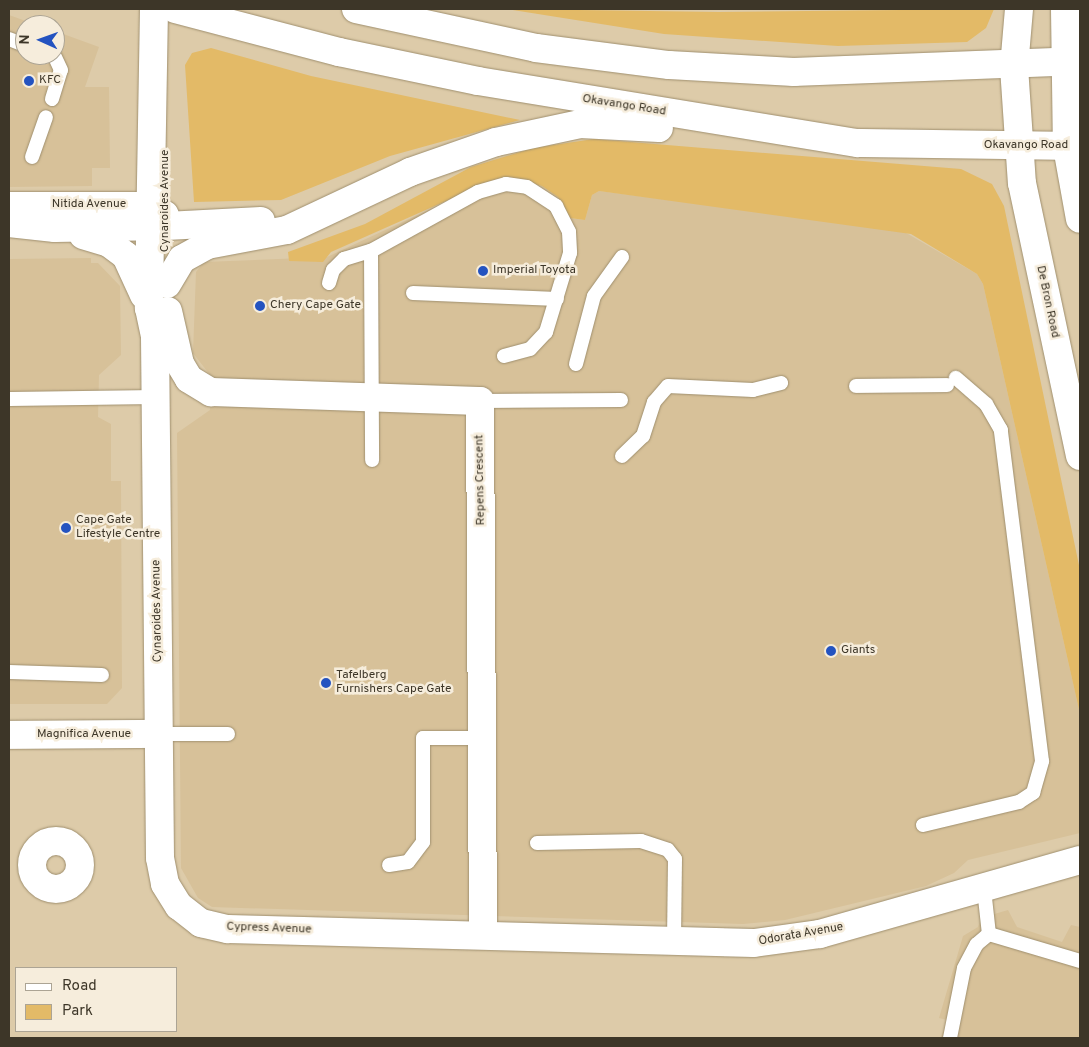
<!DOCTYPE html>
<html>
<head>
<meta charset="utf-8">
<style>
  body { margin:0 }
  #map { position:relative; width:1089px; height:1047px; overflow:hidden; background:#ddcba9; font-family:Overpass,sans-serif }
  div>[style] { position:absolute }
  .built>* { inset:0; background:#d7c199 }
  .green>* { inset:0; background:#e3ba67 }
  .roads { filter:drop-shadow(0 0 1px #9f8f6e) drop-shadow(0 0 1px #9f8f6e) }
  .service>* { height:14px; margin:-7px; padding:0 7px; transform-origin:7px; border-radius:7px; background:#fff }
  .minor>* { height:28px; margin:-14px; padding:0 14px; transform-origin:14px; border-radius:14px; background:#fff }
  .minor>.ring { margin:-14px; padding:0; box-sizing:content-box; background:none; border:28px solid #fff; border-radius:50% }
  .tertiary>* { height:28px; margin:-14px; padding:0 14px; transform-origin:14px; border-radius:14px; background:#fff }
  .secondary>* { height:28px; margin:-14px; padding:0 14px; transform-origin:14px; border-radius:14px; background:#fff }
  .dots>* { width:14px; height:14px; translate:-50% -50%; box-sizing:border-box; border:2px solid #f6eddc; border-radius:50% }
  span { translate:-50% -50%; white-space:nowrap; text-align:center; line-height:1.15; -webkit-text-stroke:5px #f6eddc; paint-order:stroke }
  .poi-label { font-size:12px; color:#3d3628 }
  .left { translate:0 -50%; text-align:left }
  .street-label { font-size:12px; color:#3d3628 }
  .frame { position:absolute; inset:0; border:10px solid #3d3628; pointer-events:none }
  .legend { position:absolute; left:15px; top:967px; width:162px; height:65px; box-sizing:border-box; background:#f6eddc; border:1px solid #aca494; margin:0; padding:6px 9px; list-style:none; font-size:15px; color:#3d3628 }
  .legend li { display:flex; align-items:center; gap:10px; height:25px }
  .legend b { width:25px; border:1px solid #aca494 }
  .north { position:absolute; left:15px; top:15px; width:50px; height:50px; box-sizing:border-box; background:#f6eddc; border:1px solid #aca494; border-radius:50%; rotate:272deg; font-size:14px; font-weight:700; line-height:20px; text-align:center; color:#3d3628 }
  .north::after { content:''; display:block; margin:auto; width:18px; height:22px; background:#2453c0; clip-path:polygon(50% 0,100% 100%,50% 72%,0 100%) }
</style>
</head>
<body>
<div id="map">
  <div class="built">
    <div style="clip-path:polygon(9px 15px,37px 25px,25px 25px,25px 55px,55px 55px,55px 31px,99px 47px,85px 87px,109px 87px,110px 168px,92px 168px,92px 186px,9px 187px)"></div>
    <div style="clip-path:polygon(511px 178px,542px 186px,558px 197px,570px 218px,585px 220px,592px 195px,599px 191px,901px 230px,977px 274px,983px 284px,1080px 714px,1080px 833px,968px 860px,954px 873px,926px 886px,785px 920px,743px 924px,212px 907px,198px 898px,181px 868px,177px 433px,210px 410px,210px 375px,193px 353px,196px 272px,204px 262px,327px 257px,491px 181px)"></div>
    <div style="clip-path:polygon(91px 258px,91px 263px,98px 263px,120px 286px,121px 355px,99px 375px,98px 417px,111px 424px,111px 481px,121px 481px,122px 688px,107px 704px,9px 704px,9px 259px)"></div>
    <div style="clip-path:polygon(1008px 910px,1017px 927px,1062px 942px,1071px 925px,1080px 927px,1080px 1038px,941px 1038px,947px 1020px,939px 1018px,963px 936px,978px 927px,981px 918px)"></div>
  </div>
  <div class="green">
    <div style="clip-path:polygon(507px 9px,719px 12px,994px 9px,986px 28px,967px 42px,838px 46px,664px 34px)"></div>
    <div style="clip-path:polygon(211px 48px,311px 76px,520px 120px,390px 156px,281px 200px,194px 202px,185px 65px,192px 53px)"></div>
    <div style="clip-path:polygon(594px 139px,961px 169px,992px 184px,1004px 206px,1080px 570px,1080px 714px,983px 284px,977px 274px,911px 234px,599px 191px,592px 195px,585px 220px,570px 218px,558px 197px,542px 186px,511px 178px,491px 181px,331px 252px,323px 262px,289px 261px,288px 252px,365px 224px,471px 167px,533px 148px)"></div>
  </div>
  <div class="roads">
    <div class="service">
      <div style="left:9px;top:39px;width:17px;rotate:21deg"></div>
      <div style="left:52px;top:99px;width:30px;rotate:-73deg"></div>
      <div style="left:61px;top:70px;width:17px;rotate:-115deg"></div>
      <div style="left:32px;top:157px;width:42px;rotate:-70.7deg"></div>
      <div style="left:371px;top:251px;width:209px;rotate:89.7deg"></div>
      <div style="left:329px;top:283px;width:14px;rotate:-73deg"></div>
      <div style="left:333px;top:270px;width:16px;rotate:-45deg"></div>
      <div style="left:344px;top:259px;width:28px;rotate:-17deg"></div>
      <div style="left:371px;top:251px;width:122px;rotate:-28.9deg"></div>
      <div style="left:478px;top:192px;width:29px;rotate:-16deg"></div>
      <div style="left:506px;top:184px;width:21px;rotate:8deg"></div>
      <div style="left:527px;top:187px;width:35px;rotate:33deg"></div>
      <div style="left:556px;top:206px;width:29px;rotate:63deg"></div>
      <div style="left:569px;top:232px;width:21px;rotate:87deg"></div>
      <div style="left:570px;top:253px;width:83px;rotate:106.9deg"></div>
      <div style="left:546px;top:332px;width:23px;rotate:133deg"></div>
      <div style="left:530px;top:349px;width:27px;rotate:165deg"></div>
      <div style="left:413px;top:293px;width:144px;rotate:2.4deg"></div>
      <div style="left:576px;top:364px;width:70px;rotate:-75.2deg"></div>
      <div style="left:594px;top:296px;width:48px;rotate:-54.3deg"></div>
      <div style="left:856px;top:386px;width:91px;rotate:-0.6deg"></div>
      <div style="left:9px;top:399px;width:147px;rotate:-0.8deg"></div>
      <div style="left:480px;top:401px;width:141px;rotate:-0.4deg"></div>
      <div style="left:622px;top:456px;width:29px;rotate:-44deg"></div>
      <div style="left:643px;top:436px;width:36px;rotate:-72deg"></div>
      <div style="left:654px;top:402px;width:21px;rotate:-49deg"></div>
      <div style="left:668px;top:386px;width:85px;rotate:2.7deg"></div>
      <div style="left:753px;top:390px;width:29px;rotate:-14deg"></div>
      <div style="left:9px;top:672px;width:93px;rotate:1.8deg"></div>
      <div style="left:159px;top:734px;width:69px"></div>
      <div style="left:923px;top:825px;width:99px;rotate:-13.5deg"></div>
      <div style="left:1019px;top:802px;width:17px;rotate:-33deg"></div>
      <div style="left:1033px;top:793px;width:33px;rotate:-74deg"></div>
      <div style="left:1042px;top:761px;width:334px;rotate:-97.1deg"></div>
      <div style="left:1001px;top:430px;width:30px;rotate:-120deg"></div>
      <div style="left:986px;top:404px;width:40px;rotate:-139deg"></div>
      <div style="left:537px;top:843px;width:104px;rotate:-1.1deg"></div>
      <div style="left:641px;top:841px;width:28px;rotate:18deg"></div>
      <div style="left:668px;top:850px;width:11px;rotate:52deg"></div>
      <div style="left:675px;top:859px;width:82px;rotate:90.7deg"></div>
      <div style="left:389px;top:865px;width:19px;rotate:-9deg"></div>
      <div style="left:408px;top:862px;width:25px;rotate:-53deg"></div>
      <div style="left:423px;top:842px;width:104px;rotate:-90deg"></div>
      <div style="left:423px;top:738px;width:60px"></div>
      <div style="left:984px;top:889px;width:45px;rotate:83.7deg"></div>
      <div style="left:989px;top:934px;width:95px;rotate:16.5deg"></div>
      <div style="left:950px;top:1038px;width:71px;rotate:-78.7deg"></div>
      <div style="left:964px;top:968px;width:27px;rotate:-62deg"></div>
      <div style="left:977px;top:944px;width:16px;rotate:-40deg"></div>
    </div>
    <div class="minor">
      <div style="left:154px;top:9px;width:299px;rotate:91deg"></div>
      <div style="left:149px;top:308px;width:30px;rotate:78deg"></div>
      <div style="left:155px;top:337px;width:521px;rotate:89.45deg"></div>
      <div style="left:160px;top:858px;width:26px;rotate:79deg"></div>
      <div style="left:165px;top:884px;width:26px;rotate:58deg"></div>
      <div style="left:179px;top:906px;width:28px;rotate:38deg"></div>
      <div style="left:201px;top:923px;width:28px;rotate:13deg"></div>
      <div style="left:228px;top:929px;width:526px;rotate:1.52deg"></div>
      <div style="left:754px;top:943px;width:67px;rotate:-7.8deg"></div>
      <div style="left:820px;top:934px;width:270px;rotate:-15.9deg"></div>
      <div style="left:9px;top:206px;width:140px"></div>
      <div style="left:149px;top:206px;width:18px;rotate:29deg"></div>
      <div style="left:9px;top:223px;width:46px;rotate:6.2deg"></div>
      <div style="left:55px;top:228px;width:111px;rotate:-1deg"></div>
      <div style="left:83px;top:235px;width:27px;rotate:17deg"></div>
      <div style="left:109px;top:243px;width:21px;rotate:37deg"></div>
      <div style="left:126px;top:256px;width:43px;rotate:65.2deg"></div>
      <div style="left:168px;top:311px;width:54px;rotate:77.2deg"></div>
      <div style="left:180px;top:364px;width:17px;rotate:59deg"></div>
      <div style="left:189px;top:379px;width:26px;rotate:31deg"></div>
      <div style="left:211px;top:392px;width:269px;rotate:1.9deg"></div>
      <div style="left:480px;top:401px;width:533px;rotate:89.68deg"></div>
      <div style="left:9px;top:735px;width:150px;rotate:-0.4deg"></div>
      <div class="ring" style="left:32px;top:841px;width:20px;height:20px"></div>
    </div>
    <div class="tertiary">
      <div style="left:1019px;top:9px;width:58px;rotate:94.9deg"></div>
      <div style="left:1014px;top:67px;width:116px;rotate:86.1deg"></div>
      <div style="left:1022px;top:183px;width:279px;rotate:78deg"></div>
      <div style="left:1065px;top:9px;width:138px;rotate:89.2deg"></div>
      <div style="left:1067px;top:147px;width:73px;rotate:79.8deg"></div>
    </div>
    <div class="secondary">
      <div style="left:175px;top:9px;width:170px;rotate:14.7deg"></div>
      <div style="left:339px;top:52px;width:142px;rotate:11.8deg"></div>
      <div style="left:478px;top:81px;width:385px;rotate:9.3deg"></div>
      <div style="left:858px;top:143px;width:222px;rotate:0.8deg"></div>
      <div style="left:356px;top:9px;width:184px;rotate:12.2deg"></div>
      <div style="left:536px;top:48px;width:134px;rotate:7.3deg"></div>
      <div style="left:669px;top:65px;width:125px;rotate:3.2deg"></div>
      <div style="left:794px;top:72px;width:286px;rotate:-2.2deg"></div>
      <div style="left:166px;top:226px;width:95px;rotate:-3deg"></div>
      <div style="left:167px;top:284px;width:29px;rotate:-59deg"></div>
      <div style="left:182px;top:259px;width:29px;rotate:-29deg"></div>
      <div style="left:207px;top:245px;width:81px;rotate:-10.6deg"></div>
      <div style="left:287px;top:230px;width:136px;rotate:-25.2deg"></div>
      <div style="left:410px;top:172px;width:91px;rotate:-19.2deg"></div>
      <div style="left:496px;top:142px;width:86px;rotate:-12.1deg"></div>
      <div style="left:580px;top:124px;width:79px;rotate:2.9deg"></div>
    </div>
  </div>
  <div class="dots">
    <div style="left:29px;top:81px;background:#2453c0"></div>
    <div style="left:483px;top:271px;background:#2453c0"></div>
    <div style="left:260px;top:306px;background:#2453c0"></div>
    <div style="left:66px;top:528px;background:#2453c0"></div>
    <div style="left:831px;top:651px;background:#2453c0"></div>
    <div style="left:326px;top:683px;background:#2453c0"></div>
  </div>
  <div class="poi-label">
    <span class="left" style="left:39px;top:81px">KFC</span>
    <span class="left" style="left:493px;top:271px">Imperial Toyota</span>
    <span class="left" style="left:270px;top:306px">Chery Cape Gate</span>
    <span class="left" style="left:76px;top:528px">Cape Gate<br>Lifestyle Centre</span>
    <span class="left" style="left:841px;top:651px">Giants</span>
    <span class="left" style="left:336px;top:683px">Tafelberg<br>Furnishers Cape Gate</span>
  </div>
  <div class="street-label">
    <span style="left:624px;top:106px;rotate:9deg">Okavango Road</span>
    <span style="left:1026px;top:146px">Okavango Road</span>
    <span style="left:166px;top:201px;rotate:-90deg">Cynaroides Avenue</span>
    <span style="left:89px;top:205px">Nitida Avenue</span>
    <span style="left:1047px;top:302px;rotate:78deg">De Bron Road</span>
    <span style="left:481px;top:480px;rotate:-91deg">Repens Crescent</span>
    <span style="left:158px;top:611px;rotate:-91deg">Cynaroides Avenue</span>
    <span style="left:84px;top:735px">Magnifica Avenue</span>
    <span style="left:269px;top:929px;rotate:2deg">Cypress Avenue</span>
    <span style="left:801px;top:935px;rotate:-10deg">Odorata Avenue</span>
  </div>
  <div class="frame"></div>
  <ul class="legend">
  <li><b style="height:6px;background:#fff"></b>Road</li>
  <li><b style="height:14px;background:#e3ba67"></b>Park</li>
  </ul>
  <div class="north">N</div>
</div>
</body>
</html>
